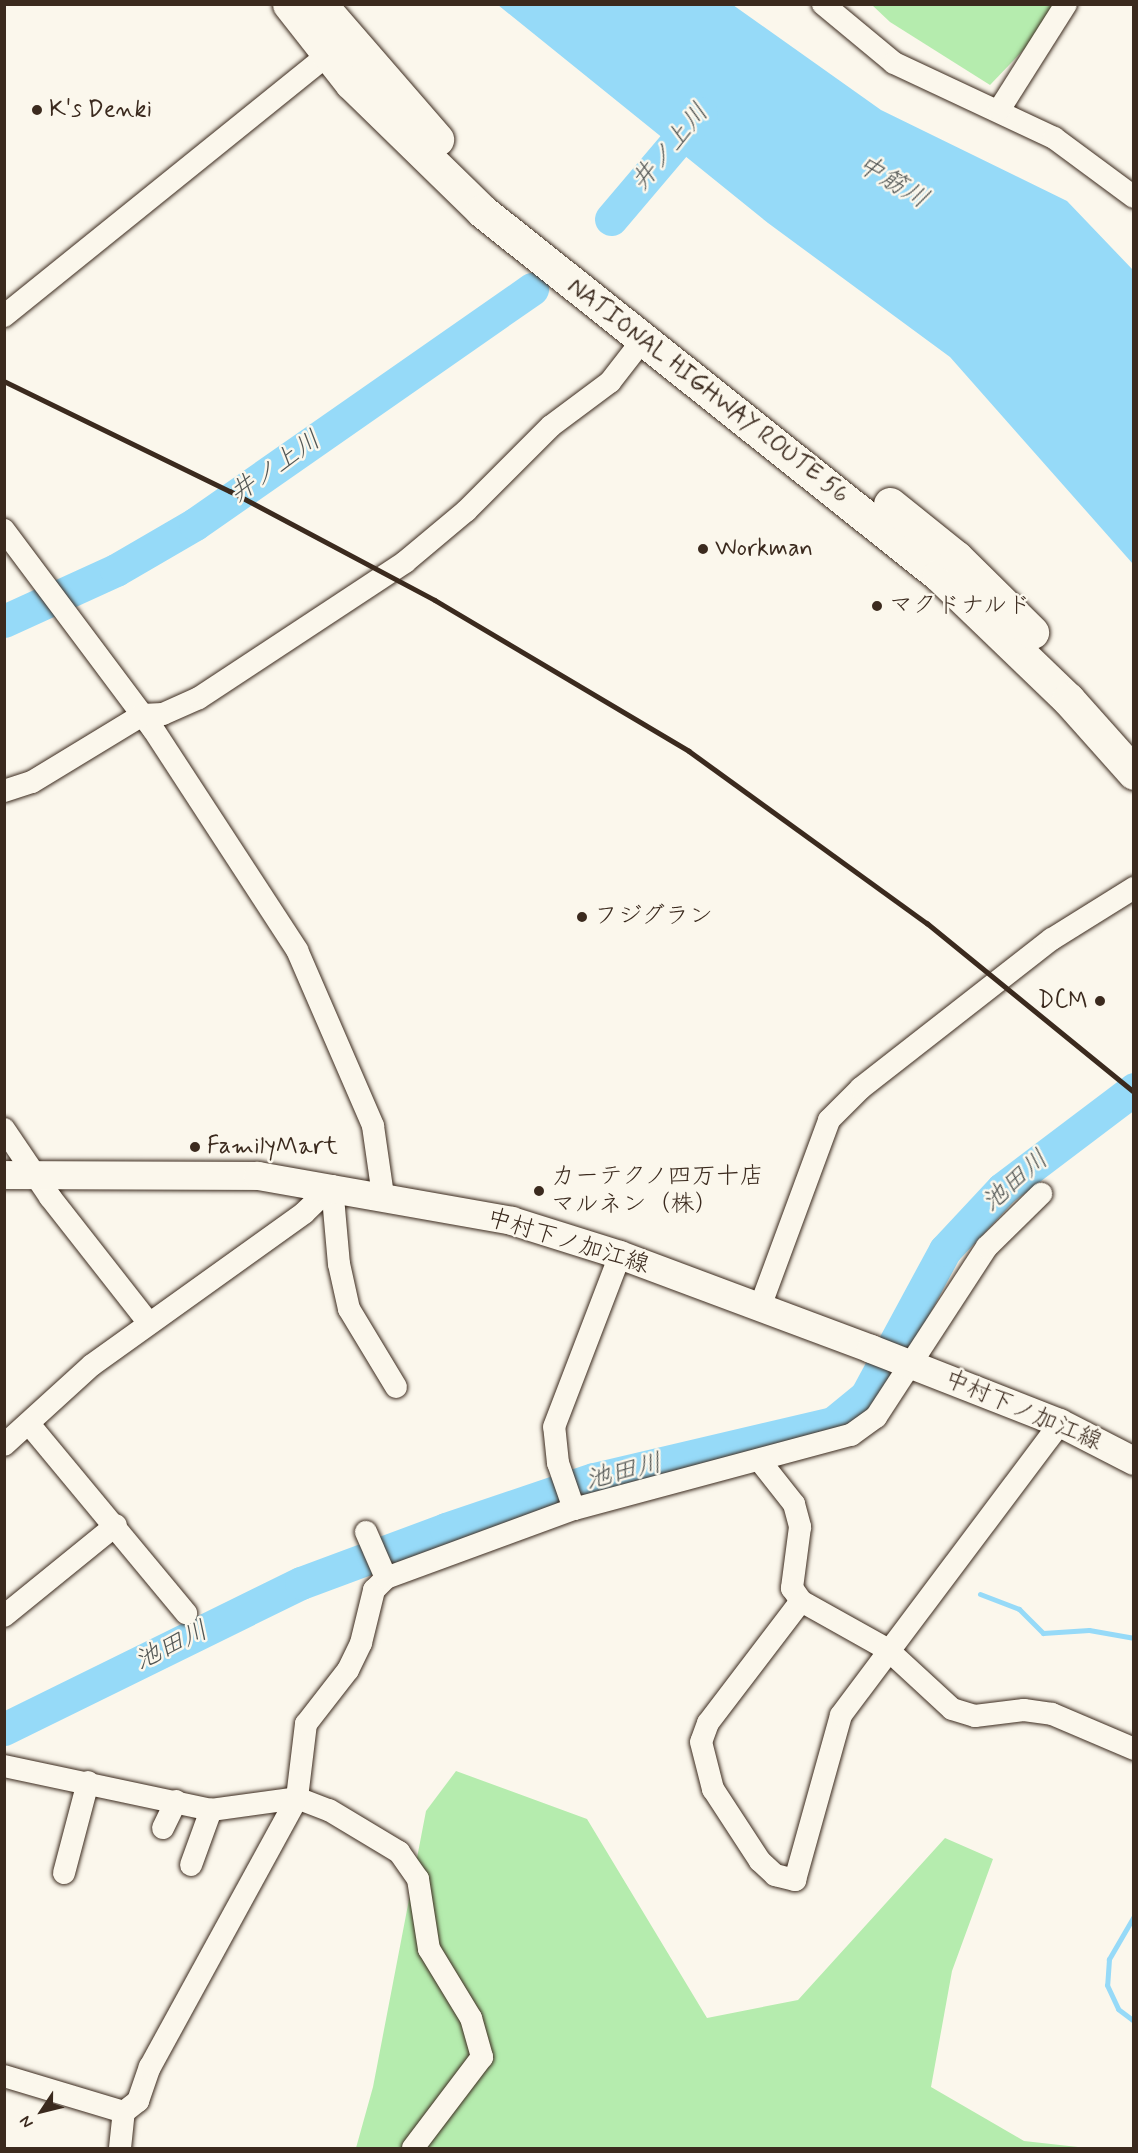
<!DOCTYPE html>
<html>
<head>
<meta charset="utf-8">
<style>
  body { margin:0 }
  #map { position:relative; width:1138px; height:2153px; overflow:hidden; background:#fbf7ec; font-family:Mynerve,"Klee One",sans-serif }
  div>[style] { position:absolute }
  .green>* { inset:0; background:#b5ecae }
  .water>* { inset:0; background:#96daf8 }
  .stream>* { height:5px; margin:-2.5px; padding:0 2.5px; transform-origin:2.5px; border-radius:2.5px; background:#96daf8 }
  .river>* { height:33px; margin:-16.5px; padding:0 16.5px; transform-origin:16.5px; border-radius:16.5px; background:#96daf8 }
  .roads { filter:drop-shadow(0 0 2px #3b2a1e) drop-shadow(0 0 2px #3b2a1e) }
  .minor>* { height:22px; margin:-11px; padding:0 11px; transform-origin:11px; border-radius:11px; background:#fbf7ec }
  .major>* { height:28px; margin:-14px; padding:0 14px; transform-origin:14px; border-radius:14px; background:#fbf7ec }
  .highway>* { height:33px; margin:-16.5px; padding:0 16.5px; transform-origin:16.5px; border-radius:16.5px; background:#fbf7ec }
  .rail>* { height:4.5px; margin:-2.25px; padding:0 2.25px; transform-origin:2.25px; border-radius:2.25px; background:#3b2a1e }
  .dots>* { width:16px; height:16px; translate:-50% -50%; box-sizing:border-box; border:3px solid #fbf7ec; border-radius:50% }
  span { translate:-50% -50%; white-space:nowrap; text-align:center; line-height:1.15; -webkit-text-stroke:5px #fbf7ec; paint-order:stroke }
  .poi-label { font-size:24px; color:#3b2a1e }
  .left { translate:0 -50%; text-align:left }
  .right { translate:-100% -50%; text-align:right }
  .street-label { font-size:24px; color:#3b2a1e }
  .water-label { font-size:26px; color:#525654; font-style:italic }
  .frame { position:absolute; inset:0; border:6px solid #3b2a1e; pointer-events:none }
  .north { position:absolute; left:12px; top:2081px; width:60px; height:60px; -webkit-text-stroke:4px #fbf7ec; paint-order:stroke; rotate:235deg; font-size:16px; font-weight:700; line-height:24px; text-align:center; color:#3b2a1e }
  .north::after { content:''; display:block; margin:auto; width:21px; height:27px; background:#3b2a1e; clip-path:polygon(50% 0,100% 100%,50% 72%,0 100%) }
</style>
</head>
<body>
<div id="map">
  <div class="green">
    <div style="clip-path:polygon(872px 5px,1053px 5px,1035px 38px,990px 85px,890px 22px)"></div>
    <div style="clip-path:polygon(456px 1771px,587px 1819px,707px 2018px,798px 2000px,945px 1838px,993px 1859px,952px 1971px,931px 2087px,1024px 2141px,1087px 2148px,356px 2148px,373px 2087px,426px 1811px)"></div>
  </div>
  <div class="water">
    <div style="clip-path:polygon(498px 5px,733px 5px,881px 110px,1067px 201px,1133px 270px,1133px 564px,950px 357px,768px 223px)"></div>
  </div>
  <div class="stream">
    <div style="left:980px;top:1594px;width:42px;rotate:21deg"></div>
    <div style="left:1019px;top:1609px;width:34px;rotate:45deg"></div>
    <div style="left:1043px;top:1633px;width:46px;rotate:-3.7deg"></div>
    <div style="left:1089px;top:1630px;width:46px;rotate:10.1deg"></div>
    <div style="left:1134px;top:1916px;width:50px;rotate:120.2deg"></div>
    <div style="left:1109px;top:1959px;width:26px;rotate:94deg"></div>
    <div style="left:1107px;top:1985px;width:26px;rotate:65deg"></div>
    <div style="left:1118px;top:2009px;width:20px;rotate:37deg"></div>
  </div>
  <div class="river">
    <div style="left:611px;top:219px;width:139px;rotate:-49.7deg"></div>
    <div style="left:4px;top:621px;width:123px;rotate:-24.5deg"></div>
    <div style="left:116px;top:570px;width:91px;rotate:-30.2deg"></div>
    <div style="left:195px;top:524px;width:411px;rotate:-34.9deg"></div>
    <div style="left:4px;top:1729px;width:331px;rotate:-26.2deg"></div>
    <div style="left:301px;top:1583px;width:155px;rotate:-20.4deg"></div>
    <div style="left:446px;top:1529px;width:156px;rotate:-18.7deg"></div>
    <div style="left:594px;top:1479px;width:245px;rotate:-13.2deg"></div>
    <div style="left:833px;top:1423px;width:43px;rotate:-39.3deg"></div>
    <div style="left:866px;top:1396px;width:166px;rotate:-61.6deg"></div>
    <div style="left:945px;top:1250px;width:83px;rotate:-46.9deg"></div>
    <div style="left:1002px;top:1189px;width:166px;rotate:-37.1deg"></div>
  </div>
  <div class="roads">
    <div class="minor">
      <div style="left:823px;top:4px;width:92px;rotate:39.7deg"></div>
      <div style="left:894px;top:63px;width:177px;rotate:25.1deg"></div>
      <div style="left:1054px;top:138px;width:99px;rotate:36.4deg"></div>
      <div style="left:999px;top:110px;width:125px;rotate:-57.7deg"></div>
      <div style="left:4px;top:316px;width:430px;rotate:-38.9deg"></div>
      <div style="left:4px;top:530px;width:249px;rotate:53.2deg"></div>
      <div style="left:153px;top:729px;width:264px;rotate:56.9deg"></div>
      <div style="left:297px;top:950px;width:192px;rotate:66.6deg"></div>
      <div style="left:373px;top:1126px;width:70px;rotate:81.8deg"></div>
      <div style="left:4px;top:791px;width:29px;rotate:-18deg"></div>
      <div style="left:32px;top:782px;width:129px;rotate:-31.3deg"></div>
      <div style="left:142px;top:715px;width:21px;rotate:-3deg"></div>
      <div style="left:163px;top:714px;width:39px;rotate:-24deg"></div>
      <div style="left:199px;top:698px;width:247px;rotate:-33.4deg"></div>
      <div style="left:405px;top:562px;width:80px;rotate:-39.9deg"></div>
      <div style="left:466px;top:511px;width:120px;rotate:-45deg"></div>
      <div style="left:551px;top:426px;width:74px;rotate:-36.7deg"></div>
      <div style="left:610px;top:382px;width:51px;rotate:-52.2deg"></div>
      <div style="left:4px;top:1129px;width:82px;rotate:55.9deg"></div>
      <div style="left:50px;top:1197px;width:159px;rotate:51.9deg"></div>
      <div style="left:332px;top:1186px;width:78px;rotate:84.9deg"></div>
      <div style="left:339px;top:1264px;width:46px;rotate:77.5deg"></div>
      <div style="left:349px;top:1309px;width:91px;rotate:58.9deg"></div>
      <div style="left:760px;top:1307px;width:199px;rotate:-69.7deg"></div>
      <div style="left:829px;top:1120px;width:45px;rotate:-45deg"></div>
      <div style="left:861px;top:1088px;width:242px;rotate:-38deg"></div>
      <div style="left:1052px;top:939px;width:97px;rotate:-31.9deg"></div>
      <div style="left:29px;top:1424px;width:246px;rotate:50.3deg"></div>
      <div style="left:4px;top:1445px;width:119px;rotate:-42.3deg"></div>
      <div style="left:92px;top:1365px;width:261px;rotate:-35.6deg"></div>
      <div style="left:304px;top:1213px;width:39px;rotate:-44deg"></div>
      <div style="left:760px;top:1461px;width:55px;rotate:51.7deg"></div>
      <div style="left:794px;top:1504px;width:24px;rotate:75deg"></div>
      <div style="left:800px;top:1527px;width:62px;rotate:97.5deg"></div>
      <div style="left:792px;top:1588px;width:16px;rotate:55deg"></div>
      <div style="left:801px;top:1601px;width:98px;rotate:29.2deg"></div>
      <div style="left:887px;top:1649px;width:88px;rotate:42.7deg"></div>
      <div style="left:952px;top:1709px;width:24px;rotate:17deg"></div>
      <div style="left:975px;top:1716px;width:49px;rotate:-7deg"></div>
      <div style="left:1024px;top:1710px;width:28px;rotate:8deg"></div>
      <div style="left:1052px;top:1714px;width:89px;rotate:23.1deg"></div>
      <div style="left:574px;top:1509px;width:49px;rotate:-109.2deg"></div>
      <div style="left:558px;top:1463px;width:36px;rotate:-96deg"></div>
      <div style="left:554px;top:1427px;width:184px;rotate:-69deg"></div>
      <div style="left:366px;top:1532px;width:50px;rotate:66.5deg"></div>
      <div style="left:801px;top:1601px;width:153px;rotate:127.3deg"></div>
      <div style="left:708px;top:1723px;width:20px;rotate:110deg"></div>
      <div style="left:701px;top:1742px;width:49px;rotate:75.7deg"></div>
      <div style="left:713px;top:1789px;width:86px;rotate:56.9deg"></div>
      <div style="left:760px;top:1861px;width:21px;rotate:43deg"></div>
      <div style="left:775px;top:1875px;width:21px;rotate:14deg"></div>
      <div style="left:795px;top:1880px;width:171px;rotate:-74.4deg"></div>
      <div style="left:841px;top:1715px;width:365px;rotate:-53.1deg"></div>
      <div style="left:4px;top:1616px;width:144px;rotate:-39.1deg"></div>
      <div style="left:4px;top:1766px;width:212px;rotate:12deg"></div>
      <div style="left:211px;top:1810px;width:87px;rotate:-7.9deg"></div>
      <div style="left:297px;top:1798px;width:34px;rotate:21deg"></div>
      <div style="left:329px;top:1810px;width:82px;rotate:31deg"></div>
      <div style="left:399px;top:1852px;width:33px;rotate:55deg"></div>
      <div style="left:418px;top:1879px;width:71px;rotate:81.1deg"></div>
      <div style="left:429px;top:1949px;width:81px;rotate:58.7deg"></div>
      <div style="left:471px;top:2018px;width:41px;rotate:74.2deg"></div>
      <div style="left:482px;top:2057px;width:114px;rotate:127.2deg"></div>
      <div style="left:163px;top:1828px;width:30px;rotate:-64deg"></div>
      <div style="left:191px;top:1865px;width:59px;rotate:-70deg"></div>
      <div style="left:64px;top:1873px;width:94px;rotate:-75.2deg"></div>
      <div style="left:4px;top:2076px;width:125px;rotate:16.7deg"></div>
      <div style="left:124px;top:2112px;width:18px;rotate:-38deg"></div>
      <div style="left:138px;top:2101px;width:36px;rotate:-71deg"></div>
      <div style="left:150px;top:2067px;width:307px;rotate:-61.3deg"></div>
      <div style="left:297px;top:1798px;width:75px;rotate:-83.1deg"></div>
      <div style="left:306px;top:1724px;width:68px;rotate:-52.1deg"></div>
      <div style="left:348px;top:1670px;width:30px;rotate:-64deg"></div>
      <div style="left:361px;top:1643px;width:55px;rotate:-76.2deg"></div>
      <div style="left:374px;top:1590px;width:17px;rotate:-45deg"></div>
      <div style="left:386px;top:1578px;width:200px;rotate:-20.2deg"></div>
      <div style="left:574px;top:1509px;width:287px;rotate:-15deg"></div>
      <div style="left:851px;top:1435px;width:31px;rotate:-36deg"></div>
      <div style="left:876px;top:1417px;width:203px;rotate:-56.9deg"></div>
      <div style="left:987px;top:1247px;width:76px;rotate:-44.5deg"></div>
      <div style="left:120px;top:2148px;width:36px;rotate:-84deg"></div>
    </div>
    <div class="major">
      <div style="left:4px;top:1175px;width:254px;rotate:0.2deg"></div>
      <div style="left:258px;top:1176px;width:258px;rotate:10deg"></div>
      <div style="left:512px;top:1221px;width:113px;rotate:17.5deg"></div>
      <div style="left:620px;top:1255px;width:268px;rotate:20.5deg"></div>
      <div style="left:871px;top:1349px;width:203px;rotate:21.4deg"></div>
      <div style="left:1060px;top:1423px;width:83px;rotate:27.2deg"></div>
    </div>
    <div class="highway">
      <div style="left:289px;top:4px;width:100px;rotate:51.9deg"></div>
      <div style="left:351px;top:83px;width:183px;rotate:44.3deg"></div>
      <div style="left:482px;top:211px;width:584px;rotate:38.54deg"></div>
      <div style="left:939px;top:575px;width:179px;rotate:43.9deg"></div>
      <div style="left:1068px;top:699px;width:99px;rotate:48.3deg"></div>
      <div style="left:320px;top:4px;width:179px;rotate:49.1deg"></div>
      <div style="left:890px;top:504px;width:85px;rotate:38.8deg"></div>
      <div style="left:956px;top:557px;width:107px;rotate:44.6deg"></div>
    </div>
  </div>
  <div class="rail">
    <div style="left:4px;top:381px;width:251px;rotate:26deg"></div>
    <div style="left:230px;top:491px;width:232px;rotate:28deg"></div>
    <div style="left:435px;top:600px;width:295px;rotate:30.7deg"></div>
    <div style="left:689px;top:751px;width:294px;rotate:35.9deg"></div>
    <div style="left:927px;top:923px;width:267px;rotate:39.2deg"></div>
  </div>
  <div class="dots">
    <div style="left:37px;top:110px;background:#3b2a1e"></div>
    <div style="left:703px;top:549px;background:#3b2a1e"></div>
    <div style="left:877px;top:606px;background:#3b2a1e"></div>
    <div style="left:582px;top:917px;background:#3b2a1e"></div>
    <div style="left:1100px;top:1001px;background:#3b2a1e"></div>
    <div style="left:195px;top:1147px;background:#3b2a1e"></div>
    <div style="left:539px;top:1191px;background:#3b2a1e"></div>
  </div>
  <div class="poi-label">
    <span class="left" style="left:49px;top:110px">K's Denki</span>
    <span class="left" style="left:715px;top:549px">Workman</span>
    <span class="left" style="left:889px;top:606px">マクドナルド</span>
    <span class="left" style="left:594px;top:917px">フジグラン</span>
    <span class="right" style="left:1088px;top:1001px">DCM</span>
    <span class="left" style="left:207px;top:1147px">FamilyMart</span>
    <span class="left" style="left:551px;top:1191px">カーテクノ四万十店<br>マルネン（株）</span>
  </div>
  <div class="street-label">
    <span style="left:708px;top:391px;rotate:38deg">NATIONAL HIGHWAY ROUTE 56</span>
    <span style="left:568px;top:1242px;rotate:17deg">中村下ノ加江線</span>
    <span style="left:1023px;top:1411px;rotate:23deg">中村下ノ加江線</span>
  </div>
  <div class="water-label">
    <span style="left:671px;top:148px;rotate:-50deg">井ノ上川</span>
    <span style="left:892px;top:183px;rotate:31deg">中筋川</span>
    <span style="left:276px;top:468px;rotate:-35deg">井ノ上川</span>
    <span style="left:1016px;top:1182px;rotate:-41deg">池田川</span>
    <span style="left:624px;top:1473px;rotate:-14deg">池田川</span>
    <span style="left:172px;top:1647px;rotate:-26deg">池田川</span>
  </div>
  <div class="frame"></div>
  <div class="north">N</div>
</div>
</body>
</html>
